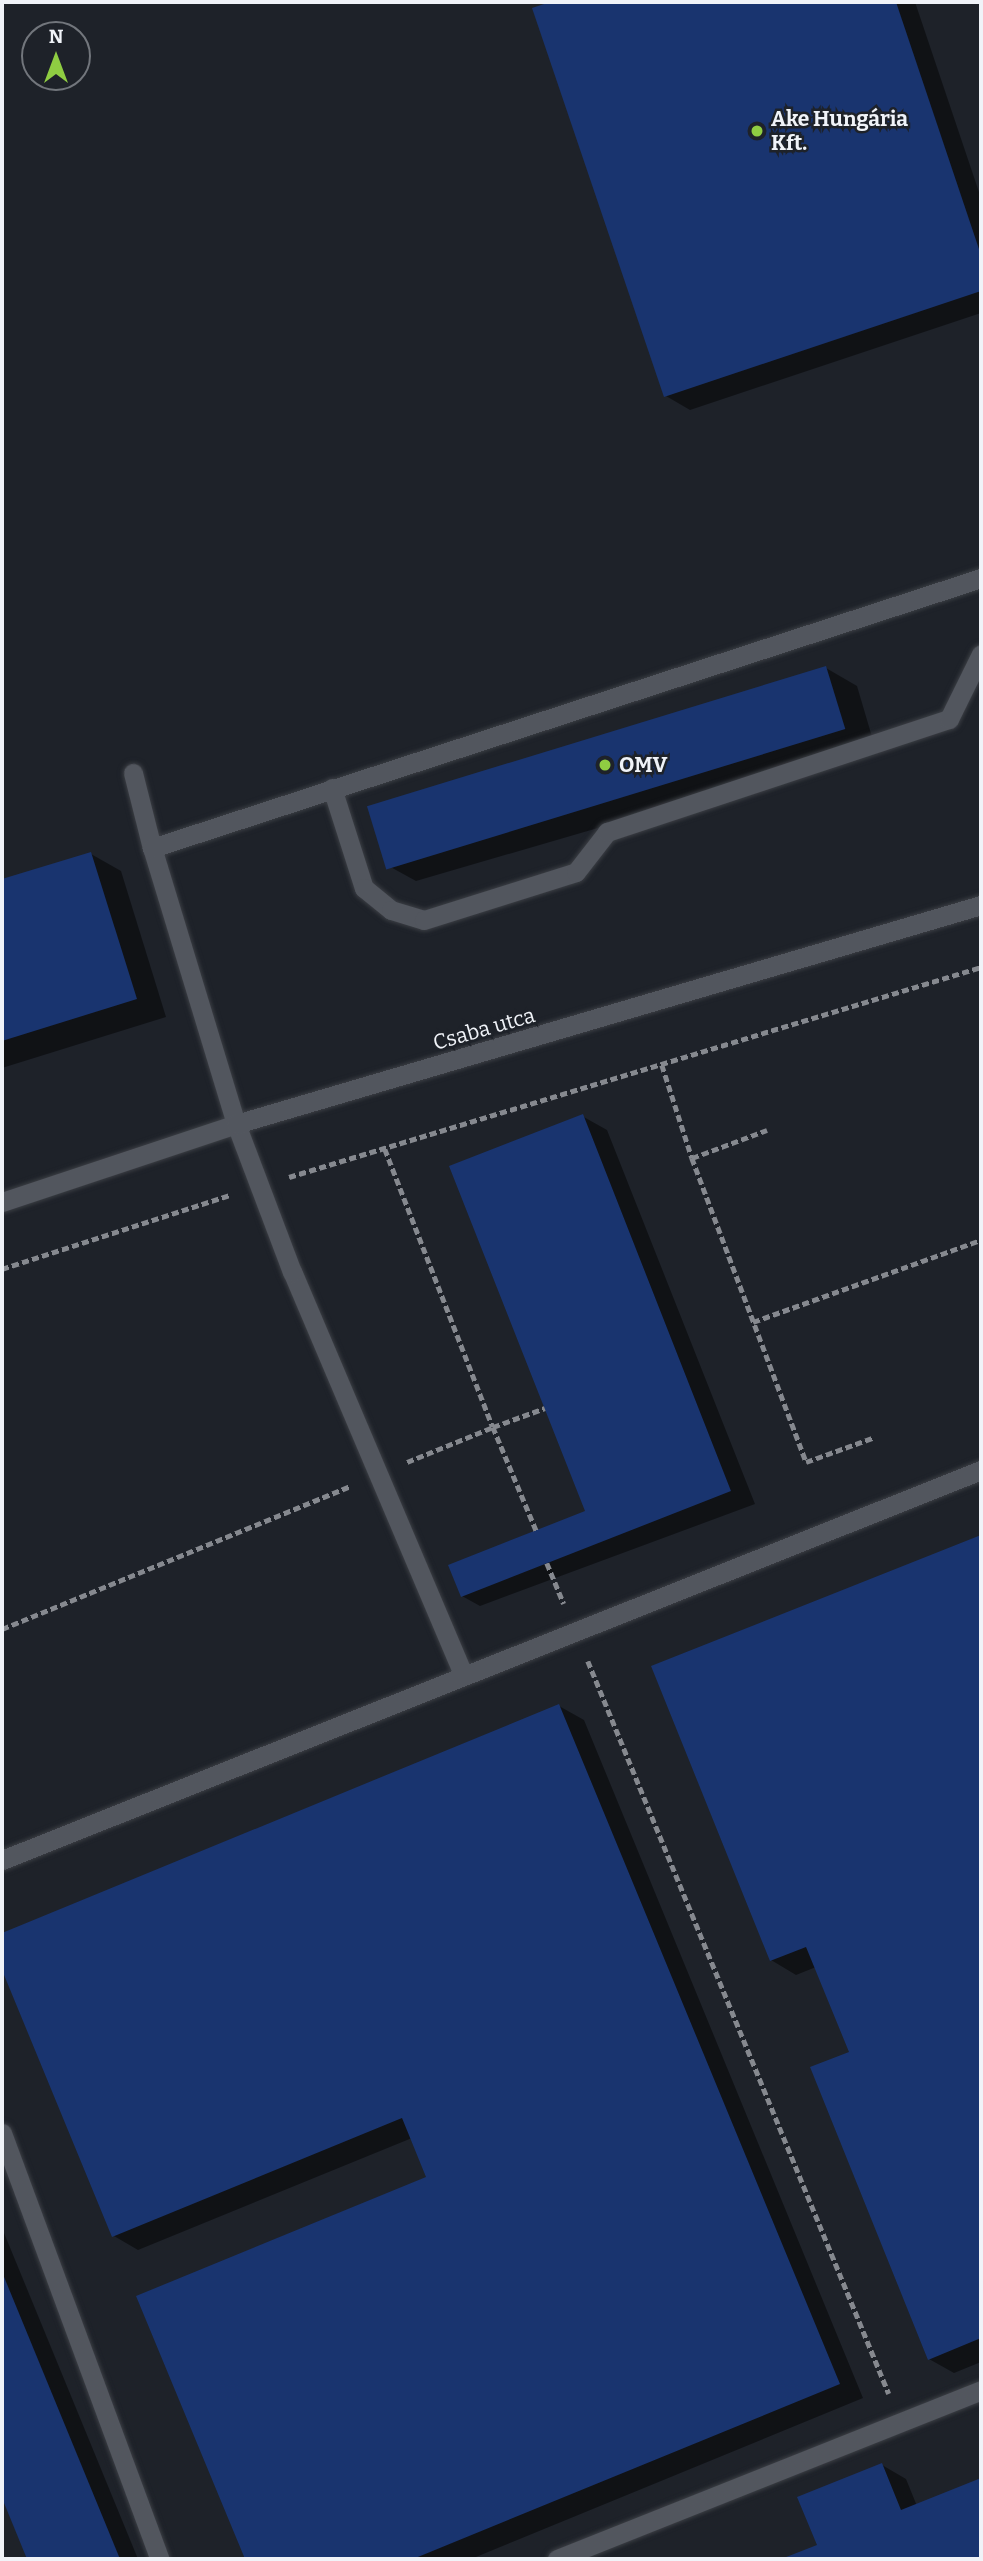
<!DOCTYPE html>
<html>
<head>
<meta charset="utf-8">
<style>
  body { margin:0 }
  #map { position:relative; width:983px; height:2561px; overflow:hidden; background:#1e2229; font-family:Bitter,serif }
  div>[style] { position:absolute }
  .shadow>* { inset:0; background:#0007 }
  .building>* { inset:0; background:#19346f; transform-origin:0 0 }
  .path>* { height:4.5px; margin-top:-2.25px; transform-origin:0; background:repeating-linear-gradient(90deg,#86898f 0 7px,transparent 0 10.5px) }
  .roads { filter:drop-shadow(0 0 2px #3b3e44) drop-shadow(0 0 2px #3b3e44) }
  .service>* { height:19px; margin:-9.5px; padding:0 9.5px; transform-origin:9.5px; border-radius:9.5px; background:#52565e }
  .tertiary>* { height:19px; margin:-9.5px; padding:0 9.5px; transform-origin:9.5px; border-radius:9.5px; background:#52565e }
  .dots>* { width:19px; height:19px; translate:-50% -50%; box-sizing:border-box; border:4px solid #1e2229; border-radius:50% }
  span { translate:-50% -50%; white-space:nowrap; text-align:center; line-height:1.15; -webkit-text-stroke:5px #1e2229; paint-order:stroke }
  .poi-label { font-size:21px; color:#f0f3f8; font-weight:700 }
  .left { translate:0 -50%; text-align:left }
  .street-label { font-size:21px; color:#f0f3f8 }
  .frame { position:absolute; inset:0; border:4px solid #f0f3f8; pointer-events:none }
  .north { position:absolute; left:21px; top:21px; width:70px; height:70px; box-sizing:border-box; background:#1e2229; border:2px solid #72767c; border-radius:50%; rotate:0deg; font-size:19px; font-weight:700; line-height:28px; text-align:center; color:#f0f3f8 }
  .north::after { content:''; display:block; margin:auto; width:24px; height:32px; background:#8fcd42; clip-path:polygon(50% 0,100% 100%,50% 72%,0 100%) }
</style>
</head>
<body>
<div id="map">
  <div class="shadow">
    <div style="clip-path:polygon(556px 2px,915px 2px,981px 198px,981px 313px,690px 410px,666px 396px,534px 9px)"></div>
    <div style="clip-path:polygon(826px 668px,857px 686px,875px 747px,416px 881px,385px 864px)"></div>
    <div style="clip-path:polygon(91px 854px,121px 871px,166px 1017px,2px 1068px,2px 881px)"></div>
    <div style="clip-path:polygon(582px 1116px,607px 1130px,755px 1504px,480px 1606px,462px 1596px,587px 1512px)"></div>
    <div style="clip-path:polygon(981px 1536px,981px 2362px,954px 2373px,929px 2359px,851px 2052px,816px 1967px,796px 1975px,771px 1960px,653px 1667px)"></div>
    <div style="clip-path:polygon(559px 1706px,584px 1720px,863px 2398px,471px 2559px,247px 2559px,138px 2297px,428px 2178px,412px 2138px,138px 2250px,114px 2236px,2px 1966px,2px 1935px)"></div>
    <div style="clip-path:polygon(2px 2228px,138px 2559px,29px 2559px,2px 2493px)"></div>
    <div style="clip-path:polygon(882px 2465px,906px 2479px,917px 2506px,981px 2480px,981px 2559px,786px 2559px,819px 2546px)"></div>
  </div>
  <div class="building">
    <div style="clip-path:polygon(550px 2px,896px 2px,981px 255px,981px 291px,664px 397px,532px 8px)"></div>
    <div style="left:826px;top:666px;width:66px;height:480px;rotate:73deg"></div>
    <div style="clip-path:polygon(91px 852px,137px 999px,2px 1041px,2px 879px)"></div>
    <div style="clip-path:polygon(583px 1114px,731px 1491px,461px 1597px,448px 1565px,585px 1511px,449px 1166px)"></div>
    <div style="clip-path:polygon(981px 1535px,981px 2338px,928px 2360px,810px 2067px,849px 2052px,806px 1947px,770px 1961px,651px 1666px)"></div>
    <div style="clip-path:polygon(559px 1704px,840px 2384px,413px 2559px,245px 2559px,136px 2296px,426px 2177px,402px 2118px,112px 2237px,2px 1970px,2px 1933px)"></div>
    <div style="clip-path:polygon(2px 2272px,120px 2559px,27px 2559px,2px 2498px)"></div>
    <div style="clip-path:polygon(882px 2463px,901px 2510px,981px 2478px,981px 2559px,781px 2559px,817px 2545px,797px 2497px)"></div>
  </div>
  <div class="path">
    <div style="left:662px;top:1065px;width:98px;rotate:72.1deg"></div>
    <div style="left:692px;top:1158px;width:325px;rotate:69.4deg"></div>
    <div style="left:806px;top:1462px;width:73px;rotate:-19.9deg"></div>
    <div style="left:385px;top:1149px;width:298px;rotate:68.8deg"></div>
    <div style="left:493px;top:1427px;width:55px;rotate:-20.1deg"></div>
    <div style="left:692px;top:1158px;width:80px;rotate:-20.5deg"></div>
    <div style="left:289px;top:1177px;width:723px;rotate:-16.88deg"></div>
    <div style="left:2px;top:1269px;width:240px;rotate:-18deg"></div>
    <div style="left:753px;top:1322px;width:242px;rotate:-19.8deg"></div>
    <div style="left:407px;top:1462px;width:93px;rotate:-22.1deg"></div>
    <div style="left:493px;top:1427px;width:112px;rotate:67.3deg"></div>
    <div style="left:547px;top:1563px;width:44px;rotate:67.5deg"></div>
    <div style="left:2px;top:1629px;width:377px;rotate:-22.3deg"></div>
    <div style="left:588px;top:1661px;width:792px;rotate:67.67deg"></div>
  </div>
  <div class="roads">
    <div class="service">
      <div style="left:133px;top:773px;width:77px;rotate:75.8deg"></div>
      <div style="left:332px;top:788px;width:105px;rotate:72.3deg"></div>
      <div style="left:364px;top:888px;width:35px;rotate:39deg"></div>
      <div style="left:391px;top:910px;width:34px;rotate:17deg"></div>
      <div style="left:424px;top:920px;width:159px;rotate:-17.5deg"></div>
      <div style="left:576px;top:872px;width:51px;rotate:-52.2deg"></div>
      <div style="left:607px;top:832px;width:360px;rotate:-18.3deg"></div>
      <div style="left:949px;top:719px;width:72px;rotate:-63.8deg"></div>
      <div style="left:463px;top:1674px;width:437px;rotate:-113deg"></div>
      <div style="left:292px;top:1272px;width:158px;rotate:-110.7deg"></div>
      <div style="left:236px;top:1124px;width:288px;rotate:-106.9deg"></div>
      <div style="left:152px;top:848px;width:872px;rotate:-18.04deg"></div>
      <div style="left:2px;top:1860px;width:1054px;rotate:-21.72deg"></div>
      <div style="left:2px;top:2133px;width:454px;rotate:69.7deg"></div>
      <div style="left:557px;top:2559px;width:456px;rotate:-21.7deg"></div>
    </div>
    <div class="tertiary">
      <div style="left:2px;top:1202px;width:247px;rotate:-18.4deg"></div>
      <div style="left:236px;top:1124px;width:777px;rotate:-16.38deg"></div>
    </div>
  </div>
  <div class="dots">
    <div style="left:757px;top:131px;background:#8fcd42"></div>
    <div style="left:605px;top:765px;background:#8fcd42"></div>
  </div>
  <div class="poi-label">
    <span class="left" style="left:771px;top:131px">Ake Hungária<br>Kft.</span>
    <span class="left" style="left:619px;top:765px">OMV</span>
  </div>
  <div class="street-label">
    <span style="left:484px;top:1029px;rotate:-16deg">Csaba utca</span>
  </div>
  <div class="frame"></div>
  <div class="north">N</div>
</div>
</body>
</html>
